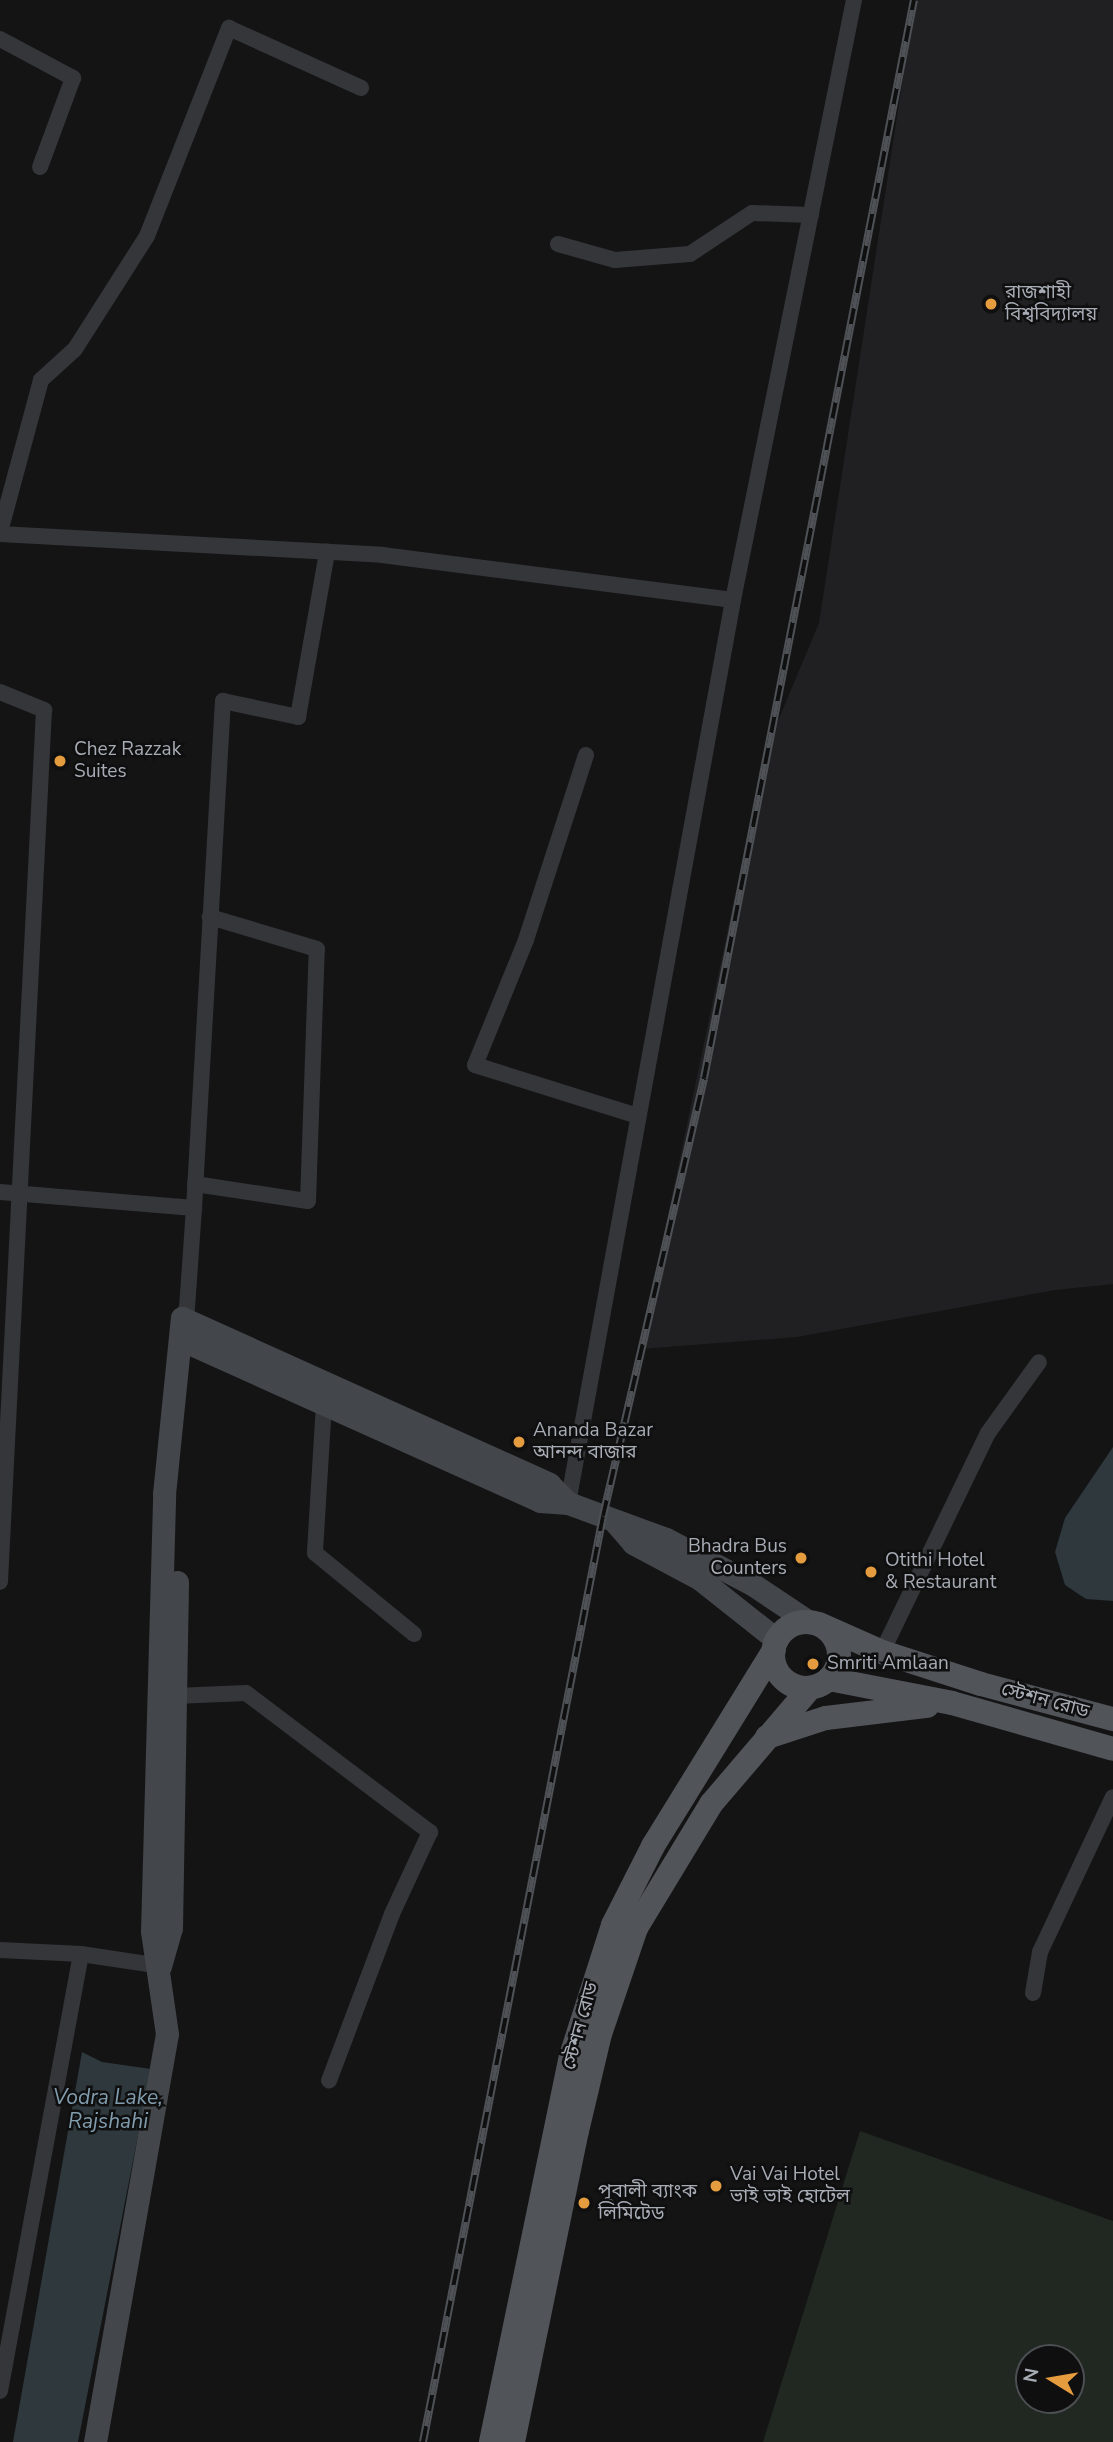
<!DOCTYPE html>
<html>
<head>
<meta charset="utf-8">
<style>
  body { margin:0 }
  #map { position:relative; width:1113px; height:2442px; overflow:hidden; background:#141415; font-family:"Nunito Sans","Noto Sans Bengali",sans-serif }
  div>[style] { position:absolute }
  .built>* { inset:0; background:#202022 }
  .green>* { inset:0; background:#202821 }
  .water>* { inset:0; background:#2e383d }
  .street>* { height:16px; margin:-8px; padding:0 8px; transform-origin:8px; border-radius:8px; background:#35363a }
  .secondary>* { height:23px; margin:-11.5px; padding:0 11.5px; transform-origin:11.5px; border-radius:11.5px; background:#43464a }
  .primary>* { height:24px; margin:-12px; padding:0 12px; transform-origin:12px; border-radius:12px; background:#515459 }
  .primary>.ring { margin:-12px; padding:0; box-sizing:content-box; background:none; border:24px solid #515459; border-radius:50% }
  .rail>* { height:8px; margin-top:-4px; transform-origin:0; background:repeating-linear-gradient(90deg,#0f0f10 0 16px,#4e5155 0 32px); box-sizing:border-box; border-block:2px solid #4e5155 }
  .dots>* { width:19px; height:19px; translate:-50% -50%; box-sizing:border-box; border:4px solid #0f0f10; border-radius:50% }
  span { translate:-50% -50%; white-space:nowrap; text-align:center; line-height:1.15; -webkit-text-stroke:5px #0f0f10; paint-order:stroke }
  .poi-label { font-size:19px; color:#a7acb5 }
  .left { translate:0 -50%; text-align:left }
  .right { translate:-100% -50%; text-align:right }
  .street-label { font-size:19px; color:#a7acb5 }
  .water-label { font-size:21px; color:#809cad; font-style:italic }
  .north { position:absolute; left:1015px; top:2344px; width:70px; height:70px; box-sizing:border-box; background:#0f0f10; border:2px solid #4c4e52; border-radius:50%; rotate:281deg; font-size:19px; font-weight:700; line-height:28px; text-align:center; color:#a7acb5 }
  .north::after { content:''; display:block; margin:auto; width:24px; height:32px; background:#e49c3e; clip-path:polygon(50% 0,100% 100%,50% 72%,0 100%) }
</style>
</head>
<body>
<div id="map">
  <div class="built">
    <div style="clip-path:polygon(915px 0,1113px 0,1113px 1284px,1055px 1290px,797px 1337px,640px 1349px,765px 752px,819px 623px)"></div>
  </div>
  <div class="green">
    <div style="clip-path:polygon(evenodd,860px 2131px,1113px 2221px,1113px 2442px,763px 2442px,860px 2131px,1029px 2358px,1071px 2358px,1071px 2400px,1029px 2400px,1029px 2358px)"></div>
  </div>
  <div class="water">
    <div style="clip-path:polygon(1113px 1447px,1113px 1601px,1086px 1599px,1065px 1585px,1055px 1552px,1065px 1518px)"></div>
    <div style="clip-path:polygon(82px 2052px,102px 2062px,151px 2069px,78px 2442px,13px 2442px)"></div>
  </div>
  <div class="street">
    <div style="left:0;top:39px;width:83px;rotate:28.1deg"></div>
    <div style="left:73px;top:78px;width:95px;rotate:110.3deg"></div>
    <div style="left:558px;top:244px;width:59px;rotate:15.7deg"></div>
    <div style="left:615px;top:260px;width:75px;rotate:-4.6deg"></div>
    <div style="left:690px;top:254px;width:74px;rotate:-33.5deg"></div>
    <div style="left:752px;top:213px;width:59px;rotate:1.9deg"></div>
    <div style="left:0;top:532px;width:157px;rotate:-74.9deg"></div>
    <div style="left:41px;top:380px;width:46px;rotate:-42.4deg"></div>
    <div style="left:75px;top:349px;width:134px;rotate:-57.5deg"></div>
    <div style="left:147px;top:236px;width:224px;rotate:-68.5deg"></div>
    <div style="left:229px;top:28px;width:145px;rotate:24.4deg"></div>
    <div style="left:0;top:534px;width:383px;rotate:3.1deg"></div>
    <div style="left:382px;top:555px;width:354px;rotate:7.3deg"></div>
    <div style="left:0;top:692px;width:48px;rotate:22.2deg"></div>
    <div style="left:44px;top:710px;width:873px;rotate:92.89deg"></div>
    <div style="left:586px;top:755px;width:194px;rotate:108deg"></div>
    <div style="left:526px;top:940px;width:135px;rotate:112.2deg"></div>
    <div style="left:475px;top:1065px;width:171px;rotate:17.4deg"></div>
    <div style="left:195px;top:1184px;width:114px;rotate:8.6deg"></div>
    <div style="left:308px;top:1201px;width:252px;rotate:-88deg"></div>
    <div style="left:317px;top:949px;width:112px;rotate:-163.3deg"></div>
    <div style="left:0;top:1192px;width:195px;rotate:4.7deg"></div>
    <div style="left:194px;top:1208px;width:100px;rotate:94deg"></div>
    <div style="left:187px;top:1308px;width:11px;rotate:117deg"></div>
    <div style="left:194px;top:1208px;width:508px;rotate:-86.73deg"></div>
    <div style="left:223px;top:701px;width:77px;rotate:12deg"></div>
    <div style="left:298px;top:717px;width:168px;rotate:-80deg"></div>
    <div style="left:324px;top:1404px;width:149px;rotate:93.5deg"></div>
    <div style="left:315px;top:1553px;width:128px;rotate:39.3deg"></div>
    <div style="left:568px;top:1503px;width:918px;rotate:-79.64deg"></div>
    <div style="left:733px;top:600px;width:612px;rotate:-78.6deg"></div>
    <div style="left:882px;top:1652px;width:243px;rotate:-64.2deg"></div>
    <div style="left:988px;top:1433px;width:87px;rotate:-54.3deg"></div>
    <div style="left:175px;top:1696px;width:71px;rotate:-2.4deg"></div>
    <div style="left:246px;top:1693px;width:231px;rotate:37.1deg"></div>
    <div style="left:430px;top:1832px;width:90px;rotate:114.9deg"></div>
    <div style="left:392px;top:1914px;width:178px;rotate:110.7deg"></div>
    <div style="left:0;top:1950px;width:81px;rotate:2.8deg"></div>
    <div style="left:81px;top:1954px;width:80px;rotate:8.6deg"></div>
    <div style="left:1033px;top:1993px;width:42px;rotate:-80.3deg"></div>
    <div style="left:1040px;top:1952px;width:171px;rotate:-64.8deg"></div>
    <div style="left:0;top:2391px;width:444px;rotate:-79.5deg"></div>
  </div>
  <div class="secondary">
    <div style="left:180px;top:1339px;width:395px;rotate:24.2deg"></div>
    <div style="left:540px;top:1501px;width:28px;rotate:4deg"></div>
    <div style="left:568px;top:1503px;width:104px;rotate:20.2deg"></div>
    <div style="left:666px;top:1539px;width:97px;rotate:27.6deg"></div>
    <div style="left:752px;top:1584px;width:69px;rotate:33.7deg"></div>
    <div style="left:615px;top:1522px;width:28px;rotate:49deg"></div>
    <div style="left:633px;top:1543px;width:76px;rotate:28.2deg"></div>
    <div style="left:700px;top:1579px;width:98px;rotate:38.4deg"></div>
    <div style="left:160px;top:1966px;width:40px;rotate:-74deg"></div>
    <div style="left:171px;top:1928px;width:346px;rotate:-89deg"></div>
    <div style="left:95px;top:2442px;width:414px;rotate:-80deg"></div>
    <div style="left:167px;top:2034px;width:104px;rotate:-98.3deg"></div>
    <div style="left:152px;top:1931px;width:437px;rotate:-88.4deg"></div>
    <div style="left:164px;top:1494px;width:177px;rotate:-84.2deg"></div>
    <div style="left:182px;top:1318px;width:403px;rotate:24.3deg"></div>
    <div style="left:549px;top:1484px;width:27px;rotate:45deg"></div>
  </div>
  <div class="primary">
    <div class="ring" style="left:773px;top:1622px;width:42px;height:42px"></div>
    <div style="left:819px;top:1624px;width:69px;rotate:24deg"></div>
    <div style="left:882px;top:1652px;width:104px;rotate:17.9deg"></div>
    <div style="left:981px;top:1684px;width:137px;rotate:14.9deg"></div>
    <div style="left:829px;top:1679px;width:125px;rotate:11deg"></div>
    <div style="left:952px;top:1703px;width:167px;rotate:15.9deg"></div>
    <div style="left:767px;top:1737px;width:62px;rotate:-17.9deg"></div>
    <div style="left:826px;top:1718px;width:102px;rotate:-6.8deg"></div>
    <div style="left:491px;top:2442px;width:394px;rotate:-78.3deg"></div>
    <div style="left:571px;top:2056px;width:138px;rotate:-72.2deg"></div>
    <div style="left:613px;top:1925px;width:89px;rotate:-63.1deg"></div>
    <div style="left:653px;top:1846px;width:230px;rotate:-58.3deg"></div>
    <div style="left:513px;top:2442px;width:318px;rotate:-78.4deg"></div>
    <div style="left:577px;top:2131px;width:100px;rotate:-76.7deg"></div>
    <div style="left:600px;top:2034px;width:112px;rotate:-71.2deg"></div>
    <div style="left:636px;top:1928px;width:145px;rotate:-58.8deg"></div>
    <div style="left:711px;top:1804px;width:153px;rotate:-49.5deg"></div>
  </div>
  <div class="rail">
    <div style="left:423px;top:2442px;width:943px;rotate:-79deg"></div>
    <div style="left:603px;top:1516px;width:449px;rotate:-77deg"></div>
    <div style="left:704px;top:1078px;width:1098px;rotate:-78.98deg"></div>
  </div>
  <div class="dots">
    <div style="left:991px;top:304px;background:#e49c3e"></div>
    <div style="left:60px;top:761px;background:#e49c3e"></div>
    <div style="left:519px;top:1442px;background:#e49c3e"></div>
    <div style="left:801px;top:1558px;background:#e49c3e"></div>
    <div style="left:871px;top:1572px;background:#e49c3e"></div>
    <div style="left:813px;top:1664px;background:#e49c3e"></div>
    <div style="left:716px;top:2186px;background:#e49c3e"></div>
    <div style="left:584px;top:2203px;background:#e49c3e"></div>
  </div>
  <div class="poi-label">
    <span class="left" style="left:1005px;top:304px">রাজশাহী<br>বিশ্ববিদ্যালয়</span>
    <span class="left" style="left:74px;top:761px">Chez Razzak<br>Suites</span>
    <span class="left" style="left:533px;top:1442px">Ananda Bazar<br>আনন্দ বাজার</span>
    <span class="right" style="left:787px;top:1558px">Bhadra Bus<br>Counters</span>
    <span class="left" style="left:885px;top:1572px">Otithi Hotel<br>&amp; Restaurant</span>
    <span class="left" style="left:827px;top:1664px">Smriti Amlaan</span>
    <span class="left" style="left:730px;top:2186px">Vai Vai Hotel<br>ভাই ভাই হোটেল</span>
    <span class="left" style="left:598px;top:2203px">পূবালী ব্যাংক<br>লিমিটেড</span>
  </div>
  <div class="street-label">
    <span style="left:1045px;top:1701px;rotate:15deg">স্টেশন রোড</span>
    <span style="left:581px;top:2026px;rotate:-75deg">স্টেশন রোড</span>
  </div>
  <div class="water-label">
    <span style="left:108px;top:2109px">Vodra Lake,<br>Rajshahi</span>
  </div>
  <div class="north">N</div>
</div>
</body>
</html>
